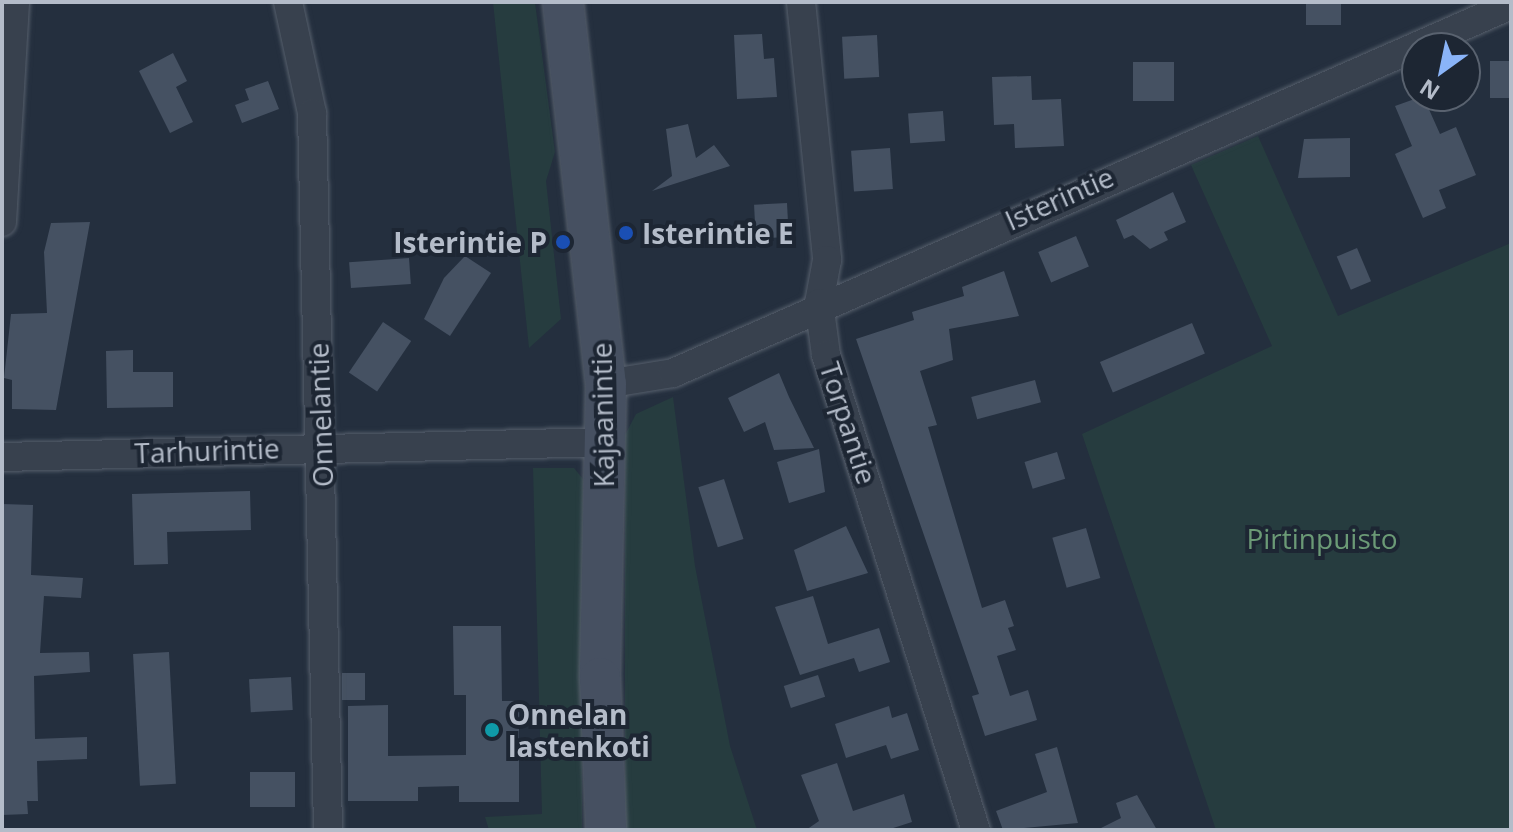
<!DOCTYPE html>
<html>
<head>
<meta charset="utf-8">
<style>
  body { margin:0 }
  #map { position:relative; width:1513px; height:832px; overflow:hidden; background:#242f3e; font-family:"Open Sans",sans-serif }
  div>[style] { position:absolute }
  .green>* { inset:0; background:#263c3f }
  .building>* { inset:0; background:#455162; transform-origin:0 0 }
  .roads { filter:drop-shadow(0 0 2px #565f6c) drop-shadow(0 0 2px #565f6c) }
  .street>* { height:28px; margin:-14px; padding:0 14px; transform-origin:14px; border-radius:14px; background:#38414e }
  .secondary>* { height:40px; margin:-20px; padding:0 20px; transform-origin:20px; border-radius:20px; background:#465061 }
  .dots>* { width:22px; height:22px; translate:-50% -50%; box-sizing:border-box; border:4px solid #1d2633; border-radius:50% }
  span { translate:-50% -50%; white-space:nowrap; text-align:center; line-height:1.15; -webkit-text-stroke:8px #1d2633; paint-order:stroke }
  .street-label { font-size:28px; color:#b4bcc9 }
  .poi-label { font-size:28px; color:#b4bcc9; font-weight:700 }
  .left { translate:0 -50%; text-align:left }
  .right { translate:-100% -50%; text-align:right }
  .park-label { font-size:28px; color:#6b9a76 }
  .frame { position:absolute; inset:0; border:4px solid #b4bcc9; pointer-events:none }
  .north { position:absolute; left:1401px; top:32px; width:80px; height:80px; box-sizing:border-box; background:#1d2633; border:2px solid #59626f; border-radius:50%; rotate:213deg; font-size:22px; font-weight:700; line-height:32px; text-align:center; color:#b4bcc9 }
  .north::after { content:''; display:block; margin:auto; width:28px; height:36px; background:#8ab4f8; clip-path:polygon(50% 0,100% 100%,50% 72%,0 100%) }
</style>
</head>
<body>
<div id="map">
  <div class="green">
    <div style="clip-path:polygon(493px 2px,535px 2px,555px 152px,546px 181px,561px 319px,529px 348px)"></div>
    <div style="clip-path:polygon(1258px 136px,1338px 316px,1511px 243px,1511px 830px,1216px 830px,1082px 434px,1272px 346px,1191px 165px)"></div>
    <div style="clip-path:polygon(673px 397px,695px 566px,730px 746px,757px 830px,625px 830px,625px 435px,636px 414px)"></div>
    <div style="clip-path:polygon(533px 468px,574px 468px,583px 479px,582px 830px,489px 830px,485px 817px,542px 814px)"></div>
  </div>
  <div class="building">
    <div style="left:1306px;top:2px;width:35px;height:23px"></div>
    <div style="clip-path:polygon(762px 34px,764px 59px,774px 58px,777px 97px,737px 99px,734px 35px)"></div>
    <div style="left:877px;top:35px;width:42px;height:35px;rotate:87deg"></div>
    <div style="clip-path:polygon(173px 53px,187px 81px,176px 87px,193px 122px,170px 133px,139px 71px)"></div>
    <div style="left:1490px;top:61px;width:21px;height:37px"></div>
    <div style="left:1133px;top:62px;width:41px;height:39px"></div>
    <div style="clip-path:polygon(1031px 76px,1032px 100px,1061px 99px,1064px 146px,1015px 148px,1014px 124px,994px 125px,992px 77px)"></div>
    <div style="clip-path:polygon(268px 81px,279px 109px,242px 123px,235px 105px,249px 100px,245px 89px)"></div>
    <div style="clip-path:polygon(1423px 96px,1440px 134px,1456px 127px,1476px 175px,1439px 190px,1446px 208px,1423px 218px,1395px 154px,1412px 146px,1395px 106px)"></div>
    <div style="left:943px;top:111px;width:30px;height:35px;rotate:86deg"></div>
    <div style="clip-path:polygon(688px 124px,696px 158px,714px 145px,730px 166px,652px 191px,672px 176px,666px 129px)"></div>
    <div style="clip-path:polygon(1350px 138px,1350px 177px,1298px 178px,1304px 139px)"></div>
    <div style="left:890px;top:148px;width:41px;height:39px;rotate:86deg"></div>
    <div style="clip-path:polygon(1173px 192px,1186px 222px,1164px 232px,1168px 240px,1150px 249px,1133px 235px,1124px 239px,1116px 220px)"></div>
    <div style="left:787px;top:203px;width:34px;height:33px;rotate:87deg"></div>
    <div style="clip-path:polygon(90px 222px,56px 410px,12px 409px,12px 380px,4px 378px,11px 314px,47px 313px,44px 252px,51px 223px)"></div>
    <div style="left:1076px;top:236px;width:33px;height:41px;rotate:67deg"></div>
    <div style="left:1357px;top:248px;width:36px;height:22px;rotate:67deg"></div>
    <div style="clip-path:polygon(465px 256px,491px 273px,450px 336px,424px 319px,444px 278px)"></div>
    <div style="left:409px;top:258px;width:26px;height:60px;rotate:86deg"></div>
    <div style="clip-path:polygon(1004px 271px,1019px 316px,949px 329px,953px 360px,920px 371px,937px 425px,928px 427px,982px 608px,1005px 600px,1014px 626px,1008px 628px,1016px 650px,997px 656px,1010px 696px,1028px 690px,1037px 720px,985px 736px,972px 696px,979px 694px,856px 339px,914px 320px,912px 312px,964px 296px,962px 287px)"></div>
    <div style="left:383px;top:322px;width:34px;height:61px;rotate:34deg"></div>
    <div style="left:1192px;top:323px;width:33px;height:100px;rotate:67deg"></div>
    <div style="clip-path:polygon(133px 350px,133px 372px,173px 372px,173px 407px,107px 408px,106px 351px)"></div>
    <div style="clip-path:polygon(779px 373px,789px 397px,814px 448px,774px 450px,765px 422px,744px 432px,728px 398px)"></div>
    <div style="left:1035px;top:380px;width:23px;height:66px;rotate:75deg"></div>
    <div style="clip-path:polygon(819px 449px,825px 492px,789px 503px,777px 462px)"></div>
    <div style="left:1057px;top:452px;width:28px;height:34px;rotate:73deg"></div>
    <div style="left:724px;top:479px;width:63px;height:27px;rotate:72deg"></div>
    <div style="clip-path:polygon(250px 491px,251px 530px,167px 532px,168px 564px,134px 565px,132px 494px)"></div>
    <div style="clip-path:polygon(2px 504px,33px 505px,31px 575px,83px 578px,81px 598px,44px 596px,40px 653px,89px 652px,90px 672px,34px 676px,35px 739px,87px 737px,87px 759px,37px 761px,38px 801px,27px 801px,28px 814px,2px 815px)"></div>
    <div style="clip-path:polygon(846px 526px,868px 573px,807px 591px,794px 550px)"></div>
    <div style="left:1086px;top:528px;width:52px;height:35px;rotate:74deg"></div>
    <div style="clip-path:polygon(813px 596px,828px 644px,879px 628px,890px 662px,859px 672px,854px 658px,800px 675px,775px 607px)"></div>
    <div style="clip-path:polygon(453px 626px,501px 626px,502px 701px,519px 701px,519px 802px,459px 802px,459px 786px,418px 787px,418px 801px,348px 801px,348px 706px,388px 705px,388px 756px,466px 755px,466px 695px,454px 695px)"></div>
    <div style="left:169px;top:652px;width:132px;height:36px;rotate:87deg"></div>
    <div style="left:342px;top:673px;width:23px;height:27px"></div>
    <div style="left:818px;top:675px;width:23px;height:36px;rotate:72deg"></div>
    <div style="left:291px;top:677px;width:33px;height:42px;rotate:87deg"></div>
    <div style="clip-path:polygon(889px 706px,892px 718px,907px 713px,919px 750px,891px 759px,886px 745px,846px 758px,835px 724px)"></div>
    <div style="clip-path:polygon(1057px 747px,1078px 823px,1003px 830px,996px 811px,1047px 792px,1035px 754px)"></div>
    <div style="clip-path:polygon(837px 763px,853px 811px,904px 794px,912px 822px,887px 830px,806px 830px,819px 821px,801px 775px)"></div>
    <div style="left:250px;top:772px;width:45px;height:35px"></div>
    <div style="clip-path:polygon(1137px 795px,1157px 830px,1097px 830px,1121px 818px,1116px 803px)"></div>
  </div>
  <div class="roads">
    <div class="street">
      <div style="left:288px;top:2px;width:114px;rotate:77.8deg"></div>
      <div style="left:312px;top:113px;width:717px;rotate:88.72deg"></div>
      <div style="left:801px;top:2px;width:259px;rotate:84.2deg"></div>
      <div style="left:827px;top:260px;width:44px;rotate:100.5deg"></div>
      <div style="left:819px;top:303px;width:52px;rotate:82.3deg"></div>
      <div style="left:826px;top:355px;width:498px;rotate:72.5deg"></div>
      <div style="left:2px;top:222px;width:220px;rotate:-86.6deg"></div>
      <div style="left:606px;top:384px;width:68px;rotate:-9.3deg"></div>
      <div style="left:673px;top:373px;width:915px;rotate:-23.71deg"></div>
      <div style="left:2px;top:457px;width:603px;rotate:-1.42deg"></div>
    </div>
    <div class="secondary">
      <div style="left:563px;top:2px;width:384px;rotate:83.6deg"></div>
      <div style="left:606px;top:384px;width:294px;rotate:91.2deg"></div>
      <div style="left:600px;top:678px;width:152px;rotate:87.7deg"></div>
    </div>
  </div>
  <div class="dots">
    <div style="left:626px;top:233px;background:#1a4fb4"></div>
    <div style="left:563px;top:242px;background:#1a4fb4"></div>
    <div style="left:492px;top:730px;background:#0f9aa8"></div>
  </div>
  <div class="street-label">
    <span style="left:1059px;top:198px;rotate:-24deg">Isterintie</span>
    <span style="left:320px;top:415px;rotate:-92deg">Onnelantie</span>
    <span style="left:602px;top:415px;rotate:-91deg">Kajaanintie</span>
    <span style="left:849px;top:423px;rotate:72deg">Torpantie</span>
    <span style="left:207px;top:450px;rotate:-2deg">Tarhurintie</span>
  </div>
  <div class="poi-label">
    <span class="left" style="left:642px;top:233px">Isterintie E</span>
    <span class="right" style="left:547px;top:242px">Isterintie P</span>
    <span class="left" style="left:508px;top:730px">Onnelan<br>lastenkoti</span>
  </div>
  <div class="park-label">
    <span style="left:1322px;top:538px">Pirtinpuisto</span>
  </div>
  <div class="frame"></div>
  <div class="north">N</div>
</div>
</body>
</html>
